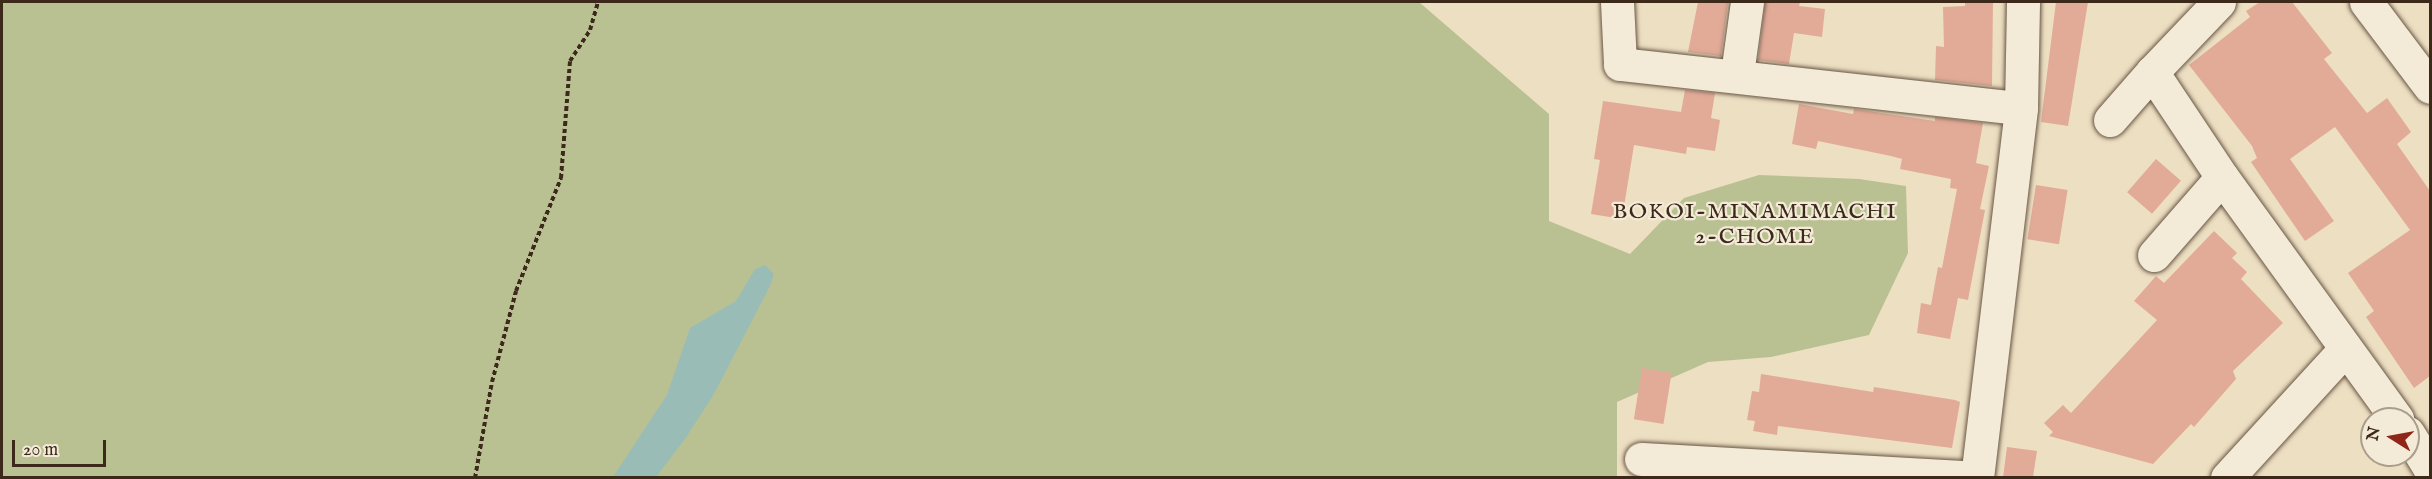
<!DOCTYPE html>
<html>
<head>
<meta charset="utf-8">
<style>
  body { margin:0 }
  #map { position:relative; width:2432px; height:479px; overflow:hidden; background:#eddfc2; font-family:"IM FELL English",serif }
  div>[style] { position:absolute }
  .green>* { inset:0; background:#b9c193 }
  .water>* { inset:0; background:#99bcb6 }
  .building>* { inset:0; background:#e2ab98; transform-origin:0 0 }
  .path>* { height:4px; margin-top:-2px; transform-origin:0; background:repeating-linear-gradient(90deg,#3c291a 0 4.5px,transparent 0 7.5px) }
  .roads { filter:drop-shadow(0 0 2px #685644) drop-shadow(0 0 2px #685644) }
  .minor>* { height:33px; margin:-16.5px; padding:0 16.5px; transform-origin:16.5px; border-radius:16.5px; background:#f3ead7 }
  span { translate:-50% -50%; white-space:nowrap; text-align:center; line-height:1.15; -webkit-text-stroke:4.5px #f3ead7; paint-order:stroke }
  .neighbourhood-label { font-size:22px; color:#3c291a; letter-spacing:1.5px }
  .frame { position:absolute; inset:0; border:3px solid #3c291a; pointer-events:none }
  .north { position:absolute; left:2360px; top:407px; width:60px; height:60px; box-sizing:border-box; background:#f3ead7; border:2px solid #aa9d8b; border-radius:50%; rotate:281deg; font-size:16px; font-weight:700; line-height:24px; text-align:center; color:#3c291a }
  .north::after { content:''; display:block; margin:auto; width:21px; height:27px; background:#8f2418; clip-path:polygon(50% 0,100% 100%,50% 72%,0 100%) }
  .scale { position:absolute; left:12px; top:440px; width:94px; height:27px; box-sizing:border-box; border:3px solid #3c291a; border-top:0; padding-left:8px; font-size:18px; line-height:21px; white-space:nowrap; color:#3c291a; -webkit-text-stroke:4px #f3ead7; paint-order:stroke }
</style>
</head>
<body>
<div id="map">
  <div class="green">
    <div style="clip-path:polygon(2px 2px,1419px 2px,1549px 114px,1549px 221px,1630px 254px,1684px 198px,1759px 175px,1859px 179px,1906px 186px,1908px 253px,1869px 335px,1771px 357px,1708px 362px,1617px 402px,1617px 477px,2px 477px)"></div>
  </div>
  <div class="water">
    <div style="clip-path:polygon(765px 265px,774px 274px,770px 286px,714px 394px,685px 439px,656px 477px,613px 477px,667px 395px,690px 328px,736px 301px,755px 269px)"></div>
  </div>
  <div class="building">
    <div style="clip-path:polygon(1698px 2px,1728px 2px,1721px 56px,1688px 52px)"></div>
    <div style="clip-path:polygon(1765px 2px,1800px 2px,1799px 6px,1825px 9px,1822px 37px,1794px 33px,1789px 64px,1758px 60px)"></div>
    <div style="clip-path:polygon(1965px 2px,1993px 2px,1992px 86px,1935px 80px,1936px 46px,1944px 47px,1943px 7px,1965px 6px)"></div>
    <div style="clip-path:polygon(2056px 2px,2088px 2px,2068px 126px,2041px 122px)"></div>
    <div style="clip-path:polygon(2260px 2px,2292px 2px,2332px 53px,2324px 59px,2367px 113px,2387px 98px,2411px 132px,2397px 144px,2430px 191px,2430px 376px,2414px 388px,2366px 317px,2374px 311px,2348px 273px,2410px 230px,2335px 127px,2290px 159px,2334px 221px,2305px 241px,2251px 162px,2257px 158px,2252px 146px,2189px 65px,2250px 17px,2246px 11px)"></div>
    <div style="clip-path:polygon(1685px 90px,1715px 93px,1711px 118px,1720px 120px,1715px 151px,1687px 147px,1686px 154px,1634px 145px,1622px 219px,1591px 214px,1600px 160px,1594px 159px,1603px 101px,1681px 112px)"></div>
    <div style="clip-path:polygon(1799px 104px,1853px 114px,1854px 109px,1935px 121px,1935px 117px,1983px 123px,1976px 163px,1989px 166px,1980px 209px,1985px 210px,1968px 300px,1958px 298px,1950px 339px,1917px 333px,1921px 303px,1931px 305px,1938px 267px,1942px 268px,1957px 189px,1950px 188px,1951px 179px,1900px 169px,1902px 159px,1891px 156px,1818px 141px,1816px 149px,1792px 144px)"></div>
    <div style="left:2156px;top:159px;width:33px;height:44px;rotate:41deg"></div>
    <div style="left:2036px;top:185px;width:32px;height:55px;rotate:9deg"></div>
    <div style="clip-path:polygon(2214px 231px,2237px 253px,2232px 258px,2247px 272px,2241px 279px,2283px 323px,2233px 371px,2236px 379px,2194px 427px,2191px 424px,2153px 464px,2049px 436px,2053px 432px,2044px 423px,2063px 405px,2071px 413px,2157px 320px,2134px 301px,2156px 276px,2164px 283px)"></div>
    <div style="left:1642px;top:368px;width:30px;height:52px;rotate:9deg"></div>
    <div style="clip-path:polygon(1761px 374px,1873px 392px,1874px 387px,1955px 400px,1960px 402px,1952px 448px,1778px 426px,1777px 435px,1753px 431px,1755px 421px,1747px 420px,1752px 391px,1759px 392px)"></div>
    <div style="clip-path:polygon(2007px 447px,2037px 451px,2033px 477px,2003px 477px)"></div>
  </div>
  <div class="path">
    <div style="left:475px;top:478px;width:97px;rotate:-80deg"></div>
    <div style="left:492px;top:382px;width:94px;rotate:-75.2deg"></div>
    <div style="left:516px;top:291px;width:122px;rotate:-68.3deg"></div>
    <div style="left:561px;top:178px;width:117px;rotate:-85.6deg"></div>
    <div style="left:570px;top:61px;width:37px;rotate:-57deg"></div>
    <div style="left:590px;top:30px;width:29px;rotate:-74deg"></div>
  </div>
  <div class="roads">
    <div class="minor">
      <div style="left:1617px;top:2px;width:62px;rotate:87.2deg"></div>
      <div style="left:1620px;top:64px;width:403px;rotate:6.3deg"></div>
      <div style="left:2219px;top:2px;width:97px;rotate:133.7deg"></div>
      <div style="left:2152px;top:72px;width:126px;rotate:56.3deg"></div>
      <div style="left:2222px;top:177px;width:299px;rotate:54.1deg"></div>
      <div style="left:2366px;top:2px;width:106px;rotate:53deg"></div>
      <div style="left:1737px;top:74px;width:73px;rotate:-82.1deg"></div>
      <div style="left:2110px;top:120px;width:64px;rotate:-48.8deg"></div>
      <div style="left:2154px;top:255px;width:103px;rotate:-48.9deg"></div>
      <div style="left:2408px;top:433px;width:42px;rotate:58.6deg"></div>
      <div style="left:1641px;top:459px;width:336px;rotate:3.2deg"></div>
      <div style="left:1977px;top:478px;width:373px;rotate:-83.2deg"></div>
      <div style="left:2021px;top:108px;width:106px;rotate:-88.9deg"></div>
      <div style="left:2227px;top:478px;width:175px;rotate:-47.5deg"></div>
    </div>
  </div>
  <div class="neighbourhood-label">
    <span style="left:1755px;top:225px">BOKOI-MINAMIMACHI<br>2-CHOME</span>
  </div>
  <div class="frame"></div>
  <div class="north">N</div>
  <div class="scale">20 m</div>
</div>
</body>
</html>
